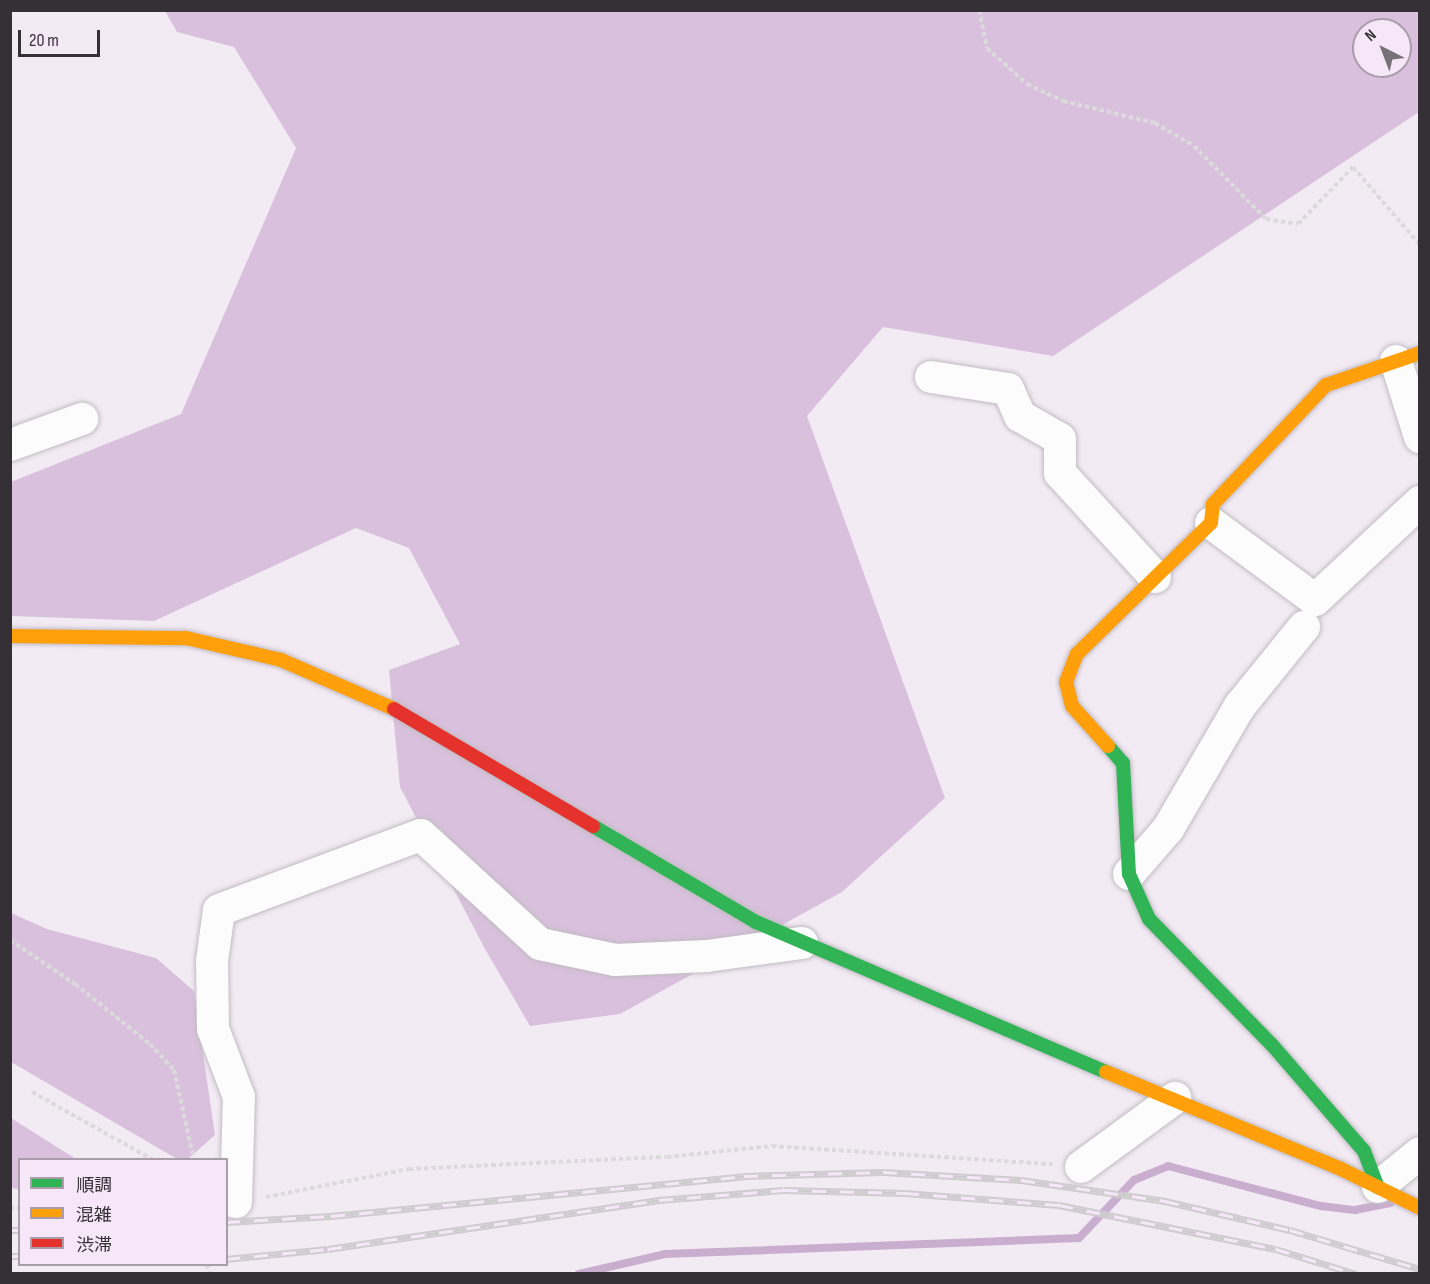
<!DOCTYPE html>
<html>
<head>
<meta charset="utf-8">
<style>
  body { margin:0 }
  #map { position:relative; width:1430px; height:1284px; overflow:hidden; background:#f3ebf4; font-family:"Sofia Sans Condensed","Noto Sans JP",sans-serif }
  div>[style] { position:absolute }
  .forest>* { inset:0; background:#d9c1dd }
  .stream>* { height:8px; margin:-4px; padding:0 4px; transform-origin:4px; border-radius:4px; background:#caaecf }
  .path>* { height:4px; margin-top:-2px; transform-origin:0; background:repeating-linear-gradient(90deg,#dcdadc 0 4.5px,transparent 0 7.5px) }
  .roads { filter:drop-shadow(0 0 2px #c1bbc2) drop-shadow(0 0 2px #c1bbc2) }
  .street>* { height:32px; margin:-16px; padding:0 16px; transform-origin:16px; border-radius:16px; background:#fdfcfd }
  .fast>* { height:14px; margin:-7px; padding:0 7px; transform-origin:7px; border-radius:7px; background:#30b455 }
  .slow>* { height:14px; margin:-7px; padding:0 7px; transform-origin:7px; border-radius:7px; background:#ff9f0a }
  .jam>* { height:14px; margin:-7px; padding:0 7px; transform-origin:7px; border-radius:7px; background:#e5322d }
  .rail>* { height:7px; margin-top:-3.5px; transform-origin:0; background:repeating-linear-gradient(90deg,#f6e7f8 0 14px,#cfcccf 0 28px); box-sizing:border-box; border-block:2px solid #cfcccf }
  span { translate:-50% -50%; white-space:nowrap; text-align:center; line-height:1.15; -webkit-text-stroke:5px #f6e7f8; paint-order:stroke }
  .frame { position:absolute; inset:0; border:12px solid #352f36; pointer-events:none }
  .legend { position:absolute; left:18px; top:1158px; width:210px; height:108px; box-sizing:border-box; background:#f6e7f8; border:2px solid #a99daa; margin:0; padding:8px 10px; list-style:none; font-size:18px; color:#352f36 }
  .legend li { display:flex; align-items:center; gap:12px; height:30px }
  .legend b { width:30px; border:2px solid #a99daa }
  .north { position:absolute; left:1352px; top:18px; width:60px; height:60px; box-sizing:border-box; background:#f6e7f8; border:2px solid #a99daa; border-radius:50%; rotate:318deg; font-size:16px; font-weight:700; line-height:24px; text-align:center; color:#352f36 }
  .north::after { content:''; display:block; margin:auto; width:21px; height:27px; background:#787178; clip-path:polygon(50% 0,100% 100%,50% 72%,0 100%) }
  .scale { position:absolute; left:18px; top:30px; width:82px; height:27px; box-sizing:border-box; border:3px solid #352f36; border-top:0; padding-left:8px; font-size:18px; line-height:21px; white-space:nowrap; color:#352f36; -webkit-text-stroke:4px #f6e7f8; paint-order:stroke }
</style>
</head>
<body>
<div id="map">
  <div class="forest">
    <div style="clip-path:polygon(evenodd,165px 11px,1419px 11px,1419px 112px,1053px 356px,883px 327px,807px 416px,945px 798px,842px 892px,620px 1014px,530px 1026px,485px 949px,400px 787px,389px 670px,460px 644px,409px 548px,356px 528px,154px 621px,11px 616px,11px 482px,181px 414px,296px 148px,234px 47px,177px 32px,165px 11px,1364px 30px,1400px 30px,1400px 66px,1364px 66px,1364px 30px)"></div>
    <div style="clip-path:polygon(11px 913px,47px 929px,156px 958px,194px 991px,215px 1135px,188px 1159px,177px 1159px,11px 1062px)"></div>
    <div style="clip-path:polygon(11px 1118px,76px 1159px,20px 1160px,19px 1189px,11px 1188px)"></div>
  </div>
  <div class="stream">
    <div style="left:579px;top:1274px;width:88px;rotate:-13.1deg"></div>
    <div style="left:665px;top:1254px;width:414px;rotate:-2.2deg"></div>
    <div style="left:1079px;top:1238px;width:80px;rotate:-46.5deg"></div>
    <div style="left:1134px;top:1180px;width:37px;rotate:-22deg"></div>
    <div style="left:1168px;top:1166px;width:158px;rotate:14.7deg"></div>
    <div style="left:1321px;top:1206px;width:34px;rotate:7deg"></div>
    <div style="left:1355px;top:1210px;width:36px;rotate:-11deg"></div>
  </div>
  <div class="path">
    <div style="left:979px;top:10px;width:39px;rotate:78deg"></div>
    <div style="left:987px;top:48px;width:54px;rotate:42deg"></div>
    <div style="left:1027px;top:84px;width:40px;rotate:25deg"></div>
    <div style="left:1063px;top:101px;width:95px;rotate:13.4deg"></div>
    <div style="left:1155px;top:123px;width:45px;rotate:30.5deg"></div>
    <div style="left:1194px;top:146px;width:103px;rotate:45.4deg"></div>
    <div style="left:1266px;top:219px;width:32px;rotate:9deg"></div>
    <div style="left:1298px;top:224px;width:79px;rotate:-46deg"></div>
    <div style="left:1353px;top:167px;width:103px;rotate:49.3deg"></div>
    <div style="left:10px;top:940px;width:78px;rotate:34.1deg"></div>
    <div style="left:75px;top:984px;width:96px;rotate:38.7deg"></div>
    <div style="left:150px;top:1044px;width:35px;rotate:47deg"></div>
    <div style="left:174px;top:1070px;width:92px;rotate:77.5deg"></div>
    <div style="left:32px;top:1092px;width:139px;rotate:29.3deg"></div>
    <div style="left:266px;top:1197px;width:146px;rotate:-11.1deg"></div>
    <div style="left:409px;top:1169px;width:258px;rotate:-2.7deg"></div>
    <div style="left:667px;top:1157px;width:106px;rotate:-6deg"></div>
    <div style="left:772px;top:1146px;width:281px;rotate:3.7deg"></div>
    <div style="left:10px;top:1208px;width:10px"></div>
    <div style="left:207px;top:1264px;width:10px;rotate:73deg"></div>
  </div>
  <div class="roads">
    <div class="street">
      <div style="left:1396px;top:361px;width:80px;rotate:72.5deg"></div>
      <div style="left:931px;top:377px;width:78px;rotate:8.9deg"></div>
      <div style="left:1008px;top:389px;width:30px;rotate:66deg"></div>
      <div style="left:1020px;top:416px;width:46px;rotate:29.9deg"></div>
      <div style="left:1060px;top:439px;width:34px;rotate:90deg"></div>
      <div style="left:1060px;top:473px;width:141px;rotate:47.6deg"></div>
      <div style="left:10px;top:445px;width:77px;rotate:-19.9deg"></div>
      <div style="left:1211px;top:523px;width:129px;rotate:36.5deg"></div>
      <div style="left:1315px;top:600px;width:144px;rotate:-43deg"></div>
      <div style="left:1129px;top:874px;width:60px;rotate:-49.1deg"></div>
      <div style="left:1168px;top:829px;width:143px;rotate:-59.7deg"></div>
      <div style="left:1240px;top:706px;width:102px;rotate:-51deg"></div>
      <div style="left:1081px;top:1167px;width:117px;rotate:-36.3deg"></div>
      <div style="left:1378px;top:1187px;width:54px;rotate:-39deg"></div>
      <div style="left:236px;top:1202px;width:105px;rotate:-88.4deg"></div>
      <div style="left:239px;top:1097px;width:73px;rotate:-110.9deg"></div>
      <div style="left:213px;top:1029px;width:68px;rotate:-90.8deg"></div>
      <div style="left:212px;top:961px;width:51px;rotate:-82.2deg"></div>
      <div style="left:219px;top:910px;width:215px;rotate:-20.4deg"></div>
      <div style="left:421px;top:835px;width:161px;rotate:42.5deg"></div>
      <div style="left:540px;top:944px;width:77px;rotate:12deg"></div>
      <div style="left:615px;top:960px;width:92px;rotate:-2.5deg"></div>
      <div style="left:707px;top:956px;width:96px;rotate:-7.8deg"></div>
    </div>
    <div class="fast">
      <div style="left:1108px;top:746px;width:23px;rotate:49deg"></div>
      <div style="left:1123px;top:763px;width:111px;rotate:86.9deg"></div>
      <div style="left:1129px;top:874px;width:49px;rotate:66deg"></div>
      <div style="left:1149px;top:919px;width:177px;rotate:45.7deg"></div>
      <div style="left:1273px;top:1046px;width:139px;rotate:49.1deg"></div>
      <div style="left:1364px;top:1151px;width:39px;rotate:69deg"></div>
      <div style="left:593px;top:826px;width:189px;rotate:30.5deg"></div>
      <div style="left:756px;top:922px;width:381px;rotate:23.2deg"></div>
    </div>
    <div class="slow">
      <div style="left:10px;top:636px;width:176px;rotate:0.7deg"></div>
      <div style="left:186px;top:638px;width:98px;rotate:13deg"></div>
      <div style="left:281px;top:660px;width:123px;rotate:23.4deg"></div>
      <div style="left:1108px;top:746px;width:54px;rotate:-132deg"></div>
      <div style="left:1072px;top:706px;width:25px;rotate:-104deg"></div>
      <div style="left:1066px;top:682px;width:30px;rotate:-69deg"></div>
      <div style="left:1077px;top:654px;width:187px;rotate:-44.4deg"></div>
      <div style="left:1211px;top:523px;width:19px;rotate:-84deg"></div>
      <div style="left:1213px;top:504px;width:164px;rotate:-46.5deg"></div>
      <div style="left:1326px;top:385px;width:99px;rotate:-18.8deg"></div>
      <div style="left:1106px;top:1072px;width:254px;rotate:22.4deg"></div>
      <div style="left:1341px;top:1169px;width:88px;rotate:26.3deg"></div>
    </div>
    <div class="jam">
      <div style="left:394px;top:709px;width:231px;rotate:30.5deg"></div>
    </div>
  </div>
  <div class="rail">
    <div style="left:226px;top:1222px;width:105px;rotate:-3.3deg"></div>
    <div style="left:331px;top:1216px;width:415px;rotate:-5.5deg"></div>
    <div style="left:744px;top:1176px;width:139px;rotate:-1.6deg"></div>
    <div style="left:883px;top:1172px;width:138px;rotate:3.3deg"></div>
    <div style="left:1021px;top:1180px;width:146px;rotate:8.3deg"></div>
    <div style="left:1165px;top:1201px;width:128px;rotate:13.1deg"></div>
    <div style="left:1290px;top:1230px;width:136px;rotate:16.7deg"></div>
    <div style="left:10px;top:1230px;width:10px"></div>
    <div style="left:10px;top:1256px;width:10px"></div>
    <div style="left:226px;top:1259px;width:102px;rotate:-5.6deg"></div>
    <div style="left:328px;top:1249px;width:335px;rotate:-8.4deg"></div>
    <div style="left:659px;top:1200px;width:125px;rotate:-4.6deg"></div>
    <div style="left:784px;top:1190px;width:121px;rotate:1.4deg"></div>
    <div style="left:905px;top:1193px;width:154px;rotate:4.5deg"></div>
    <div style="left:1059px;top:1205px;width:221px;rotate:11.5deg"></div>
    <div style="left:1276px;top:1249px;width:84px;rotate:17.4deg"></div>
  </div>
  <div class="frame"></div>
  <ul class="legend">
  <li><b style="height:8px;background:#30b455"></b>順調</li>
  <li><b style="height:8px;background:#ff9f0a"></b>混雑</li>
  <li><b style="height:8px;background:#e5322d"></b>渋滞</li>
  </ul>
  <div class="north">N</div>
  <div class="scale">20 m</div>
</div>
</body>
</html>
